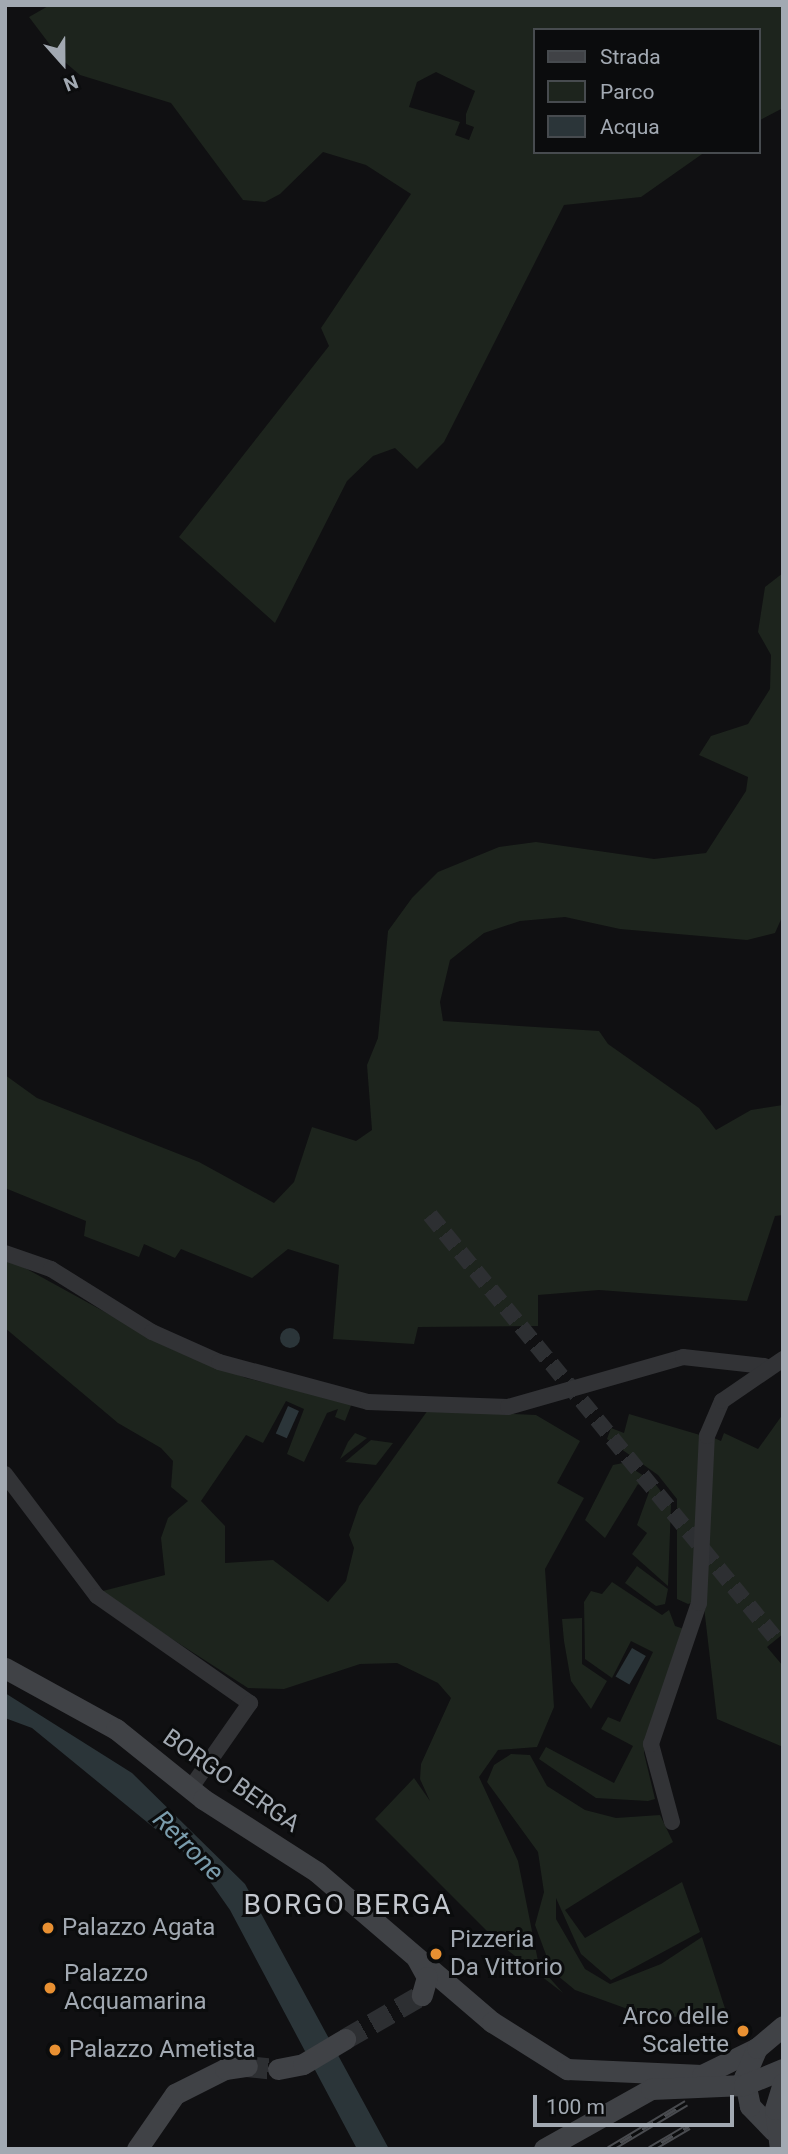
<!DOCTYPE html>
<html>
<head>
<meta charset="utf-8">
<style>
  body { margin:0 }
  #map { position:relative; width:788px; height:2154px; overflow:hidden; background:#101012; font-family:Roboto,sans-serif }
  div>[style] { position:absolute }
  .green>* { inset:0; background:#1d241d }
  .water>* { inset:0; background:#2b3539; transform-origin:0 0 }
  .round { border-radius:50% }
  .minor-tunnel>* { height:16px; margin-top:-8px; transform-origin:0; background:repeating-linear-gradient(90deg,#2d2f32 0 16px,transparent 0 24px) }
  .secondary-tunnel>* { height:21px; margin-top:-10.5px; transform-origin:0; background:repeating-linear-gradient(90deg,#2d2f32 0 21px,transparent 0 31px) }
  .minor>* { height:16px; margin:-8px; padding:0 8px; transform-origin:8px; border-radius:8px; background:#323336 }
  .secondary>* { height:21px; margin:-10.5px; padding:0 10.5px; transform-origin:10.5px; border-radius:10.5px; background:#404246 }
  .rail>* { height:7px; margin-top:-3.5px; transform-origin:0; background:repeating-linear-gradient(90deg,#0b0c0d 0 13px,#494b4f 0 26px); box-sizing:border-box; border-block:2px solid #494b4f }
  .dots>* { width:19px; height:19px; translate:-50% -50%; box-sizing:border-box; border:4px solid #0b0c0d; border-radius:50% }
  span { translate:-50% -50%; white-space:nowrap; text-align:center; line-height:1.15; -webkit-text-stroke:6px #0b0c0d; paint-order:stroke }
  .street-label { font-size:24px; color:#a2a9b2 }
  .poi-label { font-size:24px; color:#a2a9b2 }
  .left { translate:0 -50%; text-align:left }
  .right { translate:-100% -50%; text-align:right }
  .water-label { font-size:26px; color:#7a9cac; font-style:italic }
  .quarter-label { font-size:28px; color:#c3c7ce; letter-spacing:2px }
  .frame { position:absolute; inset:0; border:7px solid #a2a9b2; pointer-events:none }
  .legend { position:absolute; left:533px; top:28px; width:228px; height:126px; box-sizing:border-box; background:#0b0c0d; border:2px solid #474b4f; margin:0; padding:9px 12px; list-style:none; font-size:21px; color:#a2a9b2 }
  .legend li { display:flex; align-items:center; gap:14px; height:35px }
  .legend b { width:35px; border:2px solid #474b4f }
  .north { position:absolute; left:28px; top:28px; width:70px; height:70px; -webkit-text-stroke:5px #0b0c0d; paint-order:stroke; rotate:159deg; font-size:19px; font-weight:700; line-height:28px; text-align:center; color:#a2a9b2 }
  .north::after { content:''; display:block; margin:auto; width:24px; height:32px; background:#a2a9b2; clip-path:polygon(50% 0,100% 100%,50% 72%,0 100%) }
  .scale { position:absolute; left:533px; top:2095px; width:201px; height:32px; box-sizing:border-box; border:4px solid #a2a9b2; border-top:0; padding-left:9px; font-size:21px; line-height:24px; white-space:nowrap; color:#a2a9b2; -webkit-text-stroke:5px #0b0c0d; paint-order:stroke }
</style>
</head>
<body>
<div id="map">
  <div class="green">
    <div style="clip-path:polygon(evenodd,50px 5px,783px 5px,783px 108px,758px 121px,758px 30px,534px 30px,534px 152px,705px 152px,641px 197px,564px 205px,444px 442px,417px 469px,395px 448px,373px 456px,347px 481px,275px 623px,179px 537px,329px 346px,321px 328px,411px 194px,366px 165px,323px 152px,280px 194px,265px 202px,243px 200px,171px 103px,80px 75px,60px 58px,29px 17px,50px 5px,436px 72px,475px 91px,466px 114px,466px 124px,474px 127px,469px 140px,455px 135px,460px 122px,409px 107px,417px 82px,436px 72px)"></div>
    <div style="clip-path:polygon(783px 573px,783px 915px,775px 933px,747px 940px,620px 929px,565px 917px,520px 921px,484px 933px,450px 960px,440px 1002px,443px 1021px,599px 1031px,608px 1044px,699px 1108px,716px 1130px,751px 1110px,783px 1105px,783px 1215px,775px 1216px,747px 1301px,599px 1290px,538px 1295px,538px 1326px,418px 1327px,414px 1344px,333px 1339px,339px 1265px,288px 1249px,252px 1278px,181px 1249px,175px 1258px,144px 1244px,139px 1257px,84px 1236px,86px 1221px,5px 1188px,5px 1075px,37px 1098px,199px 1162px,274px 1203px,294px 1182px,312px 1127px,356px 1141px,372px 1130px,367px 1065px,378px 1038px,388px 931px,412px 898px,438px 872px,499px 847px,536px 842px,654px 859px,706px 853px,746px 791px,748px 777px,699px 755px,711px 736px,748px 724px,770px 689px,771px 655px,758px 632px,765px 587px)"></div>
    <div style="clip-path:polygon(5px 1257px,174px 1350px,246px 1378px,352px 1403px,345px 1421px,335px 1417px,338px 1409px,327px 1413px,304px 1462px,287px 1454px,304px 1409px,286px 1401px,263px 1443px,246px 1435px,201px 1501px,225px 1526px,225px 1563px,273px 1560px,328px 1602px,346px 1581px,354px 1548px,349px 1535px,359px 1506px,428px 1410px,536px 1415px,580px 1441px,557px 1483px,584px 1498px,545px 1569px,554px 1707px,537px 1747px,498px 1750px,479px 1777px,518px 1861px,539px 1966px,563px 1993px,501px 1945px,375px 1819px,414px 1778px,430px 1801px,420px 1779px,421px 1764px,451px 1698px,438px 1683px,397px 1663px,360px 1664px,284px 1689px,248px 1688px,99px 1592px,165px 1575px,161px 1538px,168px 1518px,188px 1501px,171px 1487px,173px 1461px,161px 1448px,118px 1423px,5px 1328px)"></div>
    <div style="clip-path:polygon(629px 1414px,700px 1435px,694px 1602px,688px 1604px,677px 1599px,677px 1499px,658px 1475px,607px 1439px,611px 1428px,624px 1433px)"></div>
    <div style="clip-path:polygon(783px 1414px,783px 1634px,767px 1647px,783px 1666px,783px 1747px,717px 1719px,704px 1607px,714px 1438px,721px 1441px,724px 1433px,758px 1449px)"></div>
    <div style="clip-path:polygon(355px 1433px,367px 1438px,340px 1459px,348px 1442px)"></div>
    <div style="clip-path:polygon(371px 1440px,393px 1443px,376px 1465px,345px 1462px)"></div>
    <div style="clip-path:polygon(623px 1463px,654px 1482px,671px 1505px,668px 1586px,632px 1554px,647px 1533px,637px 1525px,649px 1492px,638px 1484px,605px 1538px,585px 1520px,613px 1465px)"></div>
    <div style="clip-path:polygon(637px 1566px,668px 1589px,665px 1604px,656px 1606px,625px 1583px)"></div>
    <div style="clip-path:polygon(612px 1582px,662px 1615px,669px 1610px,675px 1626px,684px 1629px,648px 1731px,644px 1753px,655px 1799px,648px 1801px,596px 1798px,539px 1759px,546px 1747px,614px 1783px,633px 1746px,601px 1729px,608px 1717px,620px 1722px,653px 1652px,631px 1641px,612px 1678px,585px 1659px,584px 1602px,591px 1591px,602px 1594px)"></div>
    <div style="clip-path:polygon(582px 1618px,582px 1664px,607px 1681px,591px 1709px,571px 1681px,564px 1641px,562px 1619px)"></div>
    <div style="clip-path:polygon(511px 1754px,530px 1755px,547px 1786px,585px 1810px,616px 1818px,660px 1815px,673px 1842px,565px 1910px,585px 1938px,682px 1882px,700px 1932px,611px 1980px,581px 1954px,556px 1898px,556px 1919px,585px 1969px,610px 1984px,661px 1964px,702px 1937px,730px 2024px,691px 2014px,658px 2020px,575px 1990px,552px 1971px,535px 1925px,544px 1892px,538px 1852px,487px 1782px,494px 1765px)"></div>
  </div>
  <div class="water">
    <div class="round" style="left:280px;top:1328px;width:20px;height:20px"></div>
    <div style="left:288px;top:1406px;width:12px;height:30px;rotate:24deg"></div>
    <div style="left:632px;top:1648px;width:16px;height:33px;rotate:30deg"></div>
    <div style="clip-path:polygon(5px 1693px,132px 1773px,245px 1884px,389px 2149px,357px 2149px,230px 1910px,197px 1863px,32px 1728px,5px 1718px)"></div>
  </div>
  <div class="minor-tunnel">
    <div style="left:430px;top:1215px;width:547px;rotate:50.78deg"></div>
  </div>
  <div class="secondary-tunnel">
    <div style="left:345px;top:2039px;width:84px;rotate:-29.9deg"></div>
    <div style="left:247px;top:2066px;width:31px;rotate:6deg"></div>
  </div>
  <div class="minor">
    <div style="left:5px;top:1253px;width:49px;rotate:19.2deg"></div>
    <div style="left:51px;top:1269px;width:119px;rotate:32deg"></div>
    <div style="left:152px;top:1332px;width:73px;rotate:24.1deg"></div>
    <div style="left:219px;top:1362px;width:154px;rotate:15deg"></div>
    <div style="left:368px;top:1402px;width:140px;rotate:2deg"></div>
    <div style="left:508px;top:1407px;width:182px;rotate:-15.9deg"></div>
    <div style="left:683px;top:1357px;width:82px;rotate:6.3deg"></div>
    <div style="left:5px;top:1474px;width:153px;rotate:53deg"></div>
    <div style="left:97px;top:1596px;width:187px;rotate:35deg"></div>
    <div style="left:250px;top:1703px;width:105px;rotate:124.9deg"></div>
    <div style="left:672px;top:1822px;width:81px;rotate:-105.1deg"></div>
    <div style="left:651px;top:1744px;width:149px;rotate:-71.2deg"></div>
    <div style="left:699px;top:1603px;width:167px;rotate:-87.3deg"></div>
    <div style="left:707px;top:1436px;width:38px;rotate:-67deg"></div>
    <div style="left:722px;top:1401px;width:74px;rotate:-34.5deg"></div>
  </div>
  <div class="secondary">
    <div style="left:5px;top:1668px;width:127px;rotate:28.8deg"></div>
    <div style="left:116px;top:1729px;width:112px;rotate:38.8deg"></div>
    <div style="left:203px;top:1799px;width:135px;rotate:32.6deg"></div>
    <div style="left:317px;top:1872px;width:230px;rotate:40.6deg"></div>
    <div style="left:492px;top:2022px;width:89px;rotate:32.1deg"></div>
    <div style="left:567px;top:2069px;width:135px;rotate:2.5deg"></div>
    <div style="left:702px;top:2075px;width:61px;rotate:-26.1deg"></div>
    <div style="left:417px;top:1959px;width:21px;rotate:61deg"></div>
    <div style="left:427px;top:1977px;width:19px;rotate:106deg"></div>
    <div style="left:278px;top:2069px;width:25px;rotate:-11deg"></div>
    <div style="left:303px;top:2064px;width:49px;rotate:-30.8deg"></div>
    <div style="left:774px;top:2131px;width:35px;rotate:-134deg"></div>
    <div style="left:750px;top:2106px;width:29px;rotate:-102deg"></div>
    <div style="left:744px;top:2078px;width:33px;rotate:-67deg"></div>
    <div style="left:757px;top:2048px;width:34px;rotate:-40deg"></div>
    <div style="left:137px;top:2149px;width:67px;rotate:-55.4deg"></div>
    <div style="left:175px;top:2094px;width:56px;rotate:-26.6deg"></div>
    <div style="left:225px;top:2069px;width:22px;rotate:-8deg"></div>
    <div style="left:544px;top:2149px;width:123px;rotate:-29.3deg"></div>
    <div style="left:651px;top:2089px;width:93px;rotate:-2.5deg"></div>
    <div style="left:744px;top:2085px;width:42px;rotate:-22.3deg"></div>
    <div style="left:780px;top:2149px;width:40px;rotate:-97.1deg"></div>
    <div style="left:775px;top:2109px;width:27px;rotate:-73deg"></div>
  </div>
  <div class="rail">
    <div style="left:609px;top:2149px;width:90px;rotate:-30.9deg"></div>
    <div style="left:650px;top:2149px;width:45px;rotate:-30.5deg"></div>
  </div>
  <div class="dots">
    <div style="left:48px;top:1928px;background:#e89032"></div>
    <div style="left:436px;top:1954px;background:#e89032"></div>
    <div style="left:50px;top:1988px;background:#e89032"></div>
    <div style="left:743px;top:2031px;background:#e89032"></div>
    <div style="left:55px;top:2050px;background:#e89032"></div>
  </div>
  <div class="street-label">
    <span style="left:231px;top:1781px;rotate:35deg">BORGO BERGA</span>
  </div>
  <div class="poi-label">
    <span class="left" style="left:62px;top:1928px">Palazzo Agata</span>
    <span class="left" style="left:450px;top:1954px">Pizzeria<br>Da Vittorio</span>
    <span class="left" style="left:64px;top:1988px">Palazzo<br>Acquamarina</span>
    <span class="right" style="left:729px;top:2031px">Arco delle<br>Scalette</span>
    <span class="left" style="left:69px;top:2050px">Palazzo Ametista</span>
  </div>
  <div class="water-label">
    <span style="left:188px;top:1846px;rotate:45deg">Retrone</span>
  </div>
  <div class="quarter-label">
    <span style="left:348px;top:1905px">BORGO BERGA</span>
  </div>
  <div class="frame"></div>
  <ul class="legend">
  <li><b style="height:9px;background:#404246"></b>Strada</li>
  <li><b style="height:19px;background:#1d241d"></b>Parco</li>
  <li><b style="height:19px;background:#2b3539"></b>Acqua</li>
  </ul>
  <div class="north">N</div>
  <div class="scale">100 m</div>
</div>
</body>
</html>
